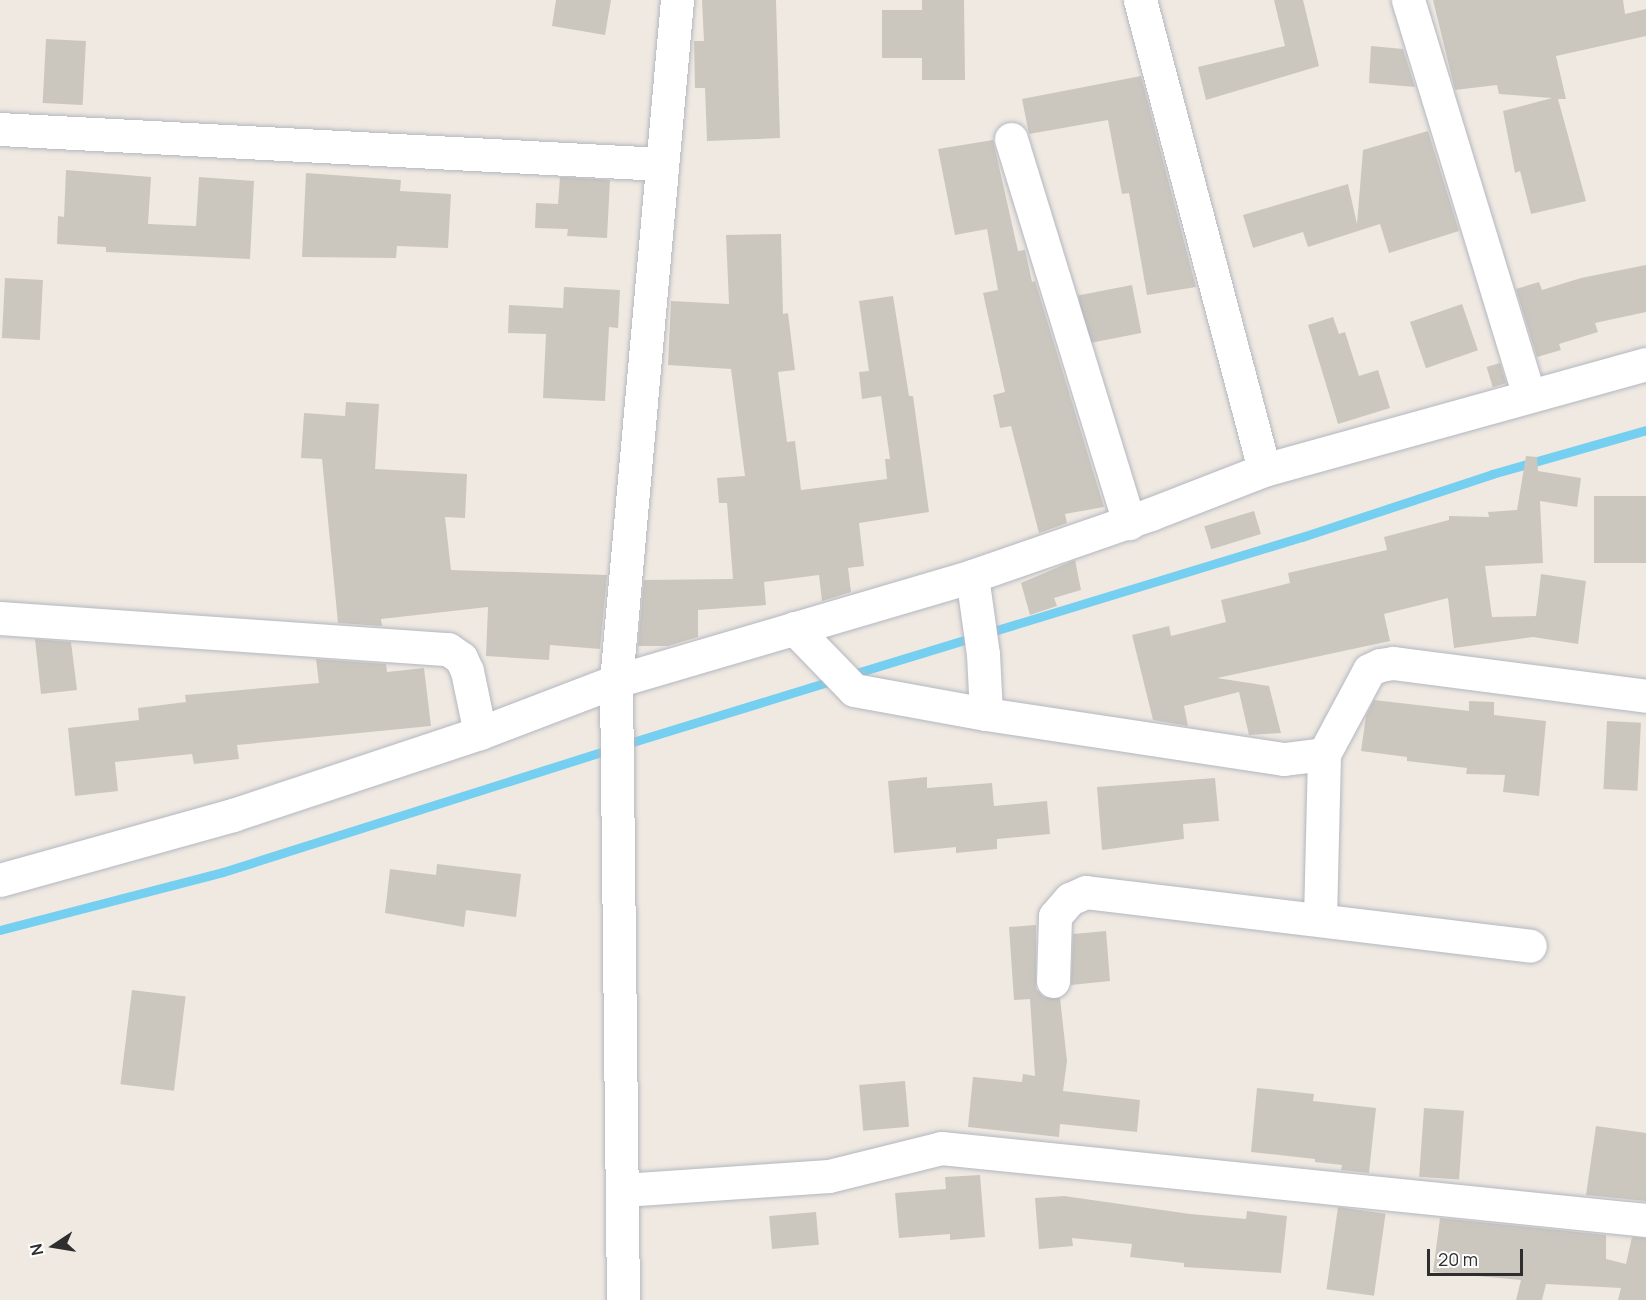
<!DOCTYPE html>
<html>
<head>
<meta charset="utf-8">
<style>
  body { margin:0 }
  #map { position:relative; width:1646px; height:1300px; overflow:hidden; background:#efe9e1; font-family:Manrope,sans-serif }
  div>[style] { position:absolute }
  .stream>* { height:9px; margin:-4.5px; padding:0 4.5px; transform-origin:4.5px; border-radius:4.5px; background:#75cff0 }
  .building>* { inset:0; background:#cbc7bf; transform-origin:0 0 }
  .roads { filter:drop-shadow(0 0 2px #b4b7c1) drop-shadow(0 0 2px #b4b7c1) }
  .minor>* { height:33px; margin:-16.5px; padding:0 16.5px; transform-origin:16.5px; border-radius:16.5px; background:#fff }
  span { translate:-50% -50%; white-space:nowrap; text-align:center; line-height:1.15; -webkit-text-stroke:4.5px #fff; paint-order:stroke }
  .north { position:absolute; left:24px; top:1216px; width:60px; height:60px; -webkit-text-stroke:4px #fff; paint-order:stroke; rotate:258deg; font-size:16px; font-weight:700; line-height:24px; text-align:center; color:#2e2e2e }
  .north::after { content:''; display:block; margin:auto; width:21px; height:27px; background:#2e2e2e; clip-path:polygon(50% 0,100% 100%,50% 72%,0 100%) }
  .scale { position:absolute; left:1427px; top:1249px; width:96px; height:27px; box-sizing:border-box; border:3px solid #2e2e2e; border-top:0; padding-left:8px; font-size:18px; line-height:21px; white-space:nowrap; color:#2e2e2e; -webkit-text-stroke:4px #fff; paint-order:stroke }
</style>
</head>
<body>
<div id="map">
  <div class="stream">
    <div style="left:850px;top:675px;width:473px;rotate:-17deg"></div>
    <div style="left:1302px;top:537px;width:200px;rotate:-18.3deg"></div>
    <div style="left:1492px;top:474px;width:160px;rotate:-15.9deg"></div>
    <div style="left:623px;top:745px;width:221px;rotate:-17.1deg"></div>
    <div style="left:0;top:930px;width:230px;rotate:-14.6deg"></div>
    <div style="left:223px;top:872px;width:406px;rotate:-17.6deg"></div>
  </div>
  <div class="building">
    <div style="clip-path:polygon(556px 0,611px 0,605px 35px,552px 26px)"></div>
    <div style="clip-path:polygon(702px 0,776px 0,780px 138px,707px 141px,705px 88px,695px 88px,694px 41px,704px 41px)"></div>
    <div style="clip-path:polygon(922px 0,964px 0,965px 80px,922px 80px,922px 58px,882px 58px,882px 10px,922px 10px)"></div>
    <div style="clip-path:polygon(1274px 0,1303px 0,1319px 66px,1206px 100px,1198px 67px,1285px 46px)"></div>
    <div style="clip-path:polygon(1433px 0,1623px 0,1625px 14px,1646px 9px,1646px 36px,1556px 56px,1566px 99px,1558px 99px,1586px 201px,1531px 214px,1520px 171px,1515px 173px,1503px 111px,1552px 98px,1499px 94px,1497px 85px,1455px 90px)"></div>
    <div style="left:46px;top:39px;width:40px;height:64px;rotate:3deg"></div>
    <div style="clip-path:polygon(1371px 46px,1403px 49px,1415px 87px,1369px 83px)"></div>
    <div style="clip-path:polygon(1141px 76px,1196px 287px,1147px 295px,1129px 193px,1122px 194px,1108px 120px,1029px 134px,1022px 99px)"></div>
    <div style="clip-path:polygon(1428px 131px,1459px 231px,1389px 253px,1380px 224px,1308px 247px,1303px 232px,1253px 248px,1243px 215px,1348px 184px,1357px 224px,1363px 150px)"></div>
    <div style="clip-path:polygon(993px 140px,1018px 251px,1025px 250px,1032px 282px,1035px 281px,1104px 507px,1065px 514px,1067px 523px,1039px 533px,1011px 426px,1000px 428px,993px 395px,1005px 392px,983px 293px,998px 290px,987px 229px,955px 235px,938px 149px)"></div>
    <div style="clip-path:polygon(66px 170px,151px 177px,148px 224px,196px 226px,199px 177px,254px 181px,250px 259px,106px 252px,106px 247px,57px 244px,58px 216px,64px 217px)"></div>
    <div style="clip-path:polygon(306px 173px,401px 180px,400px 191px,451px 194px,448px 248px,397px 246px,396px 258px,302px 257px)"></div>
    <div style="clip-path:polygon(560px 177px,610px 180px,607px 238px,567px 236px,568px 229px,535px 228px,536px 203px,558px 204px)"></div>
    <div style="clip-path:polygon(781px 234px,783px 314px,788px 313px,795px 370px,778px 372px,787px 442px,795px 441px,801px 490px,887px 479px,885px 459px,890px 459px,881px 396px,862px 399px,859px 372px,869px 371px,859px 301px,893px 296px,909px 396px,913px 396px,929px 512px,859px 523px,864px 566px,848px 568px,851px 592px,822px 601px,819px 575px,764px 582px,766px 605px,698px 610px,698px 637px,668px 646px,638px 646px,644px 580px,733px 579px,727px 503px,719px 503px,717px 478px,745px 476px,731px 369px,668px 365px,671px 301px,729px 304px,726px 235px)"></div>
    <div style="clip-path:polygon(1646px 265px,1646px 312px,1595px 323px,1598px 332px,1559px 344px,1561px 350px,1537px 357px,1516px 289px,1539px 282px,1542px 290px,1581px 278px)"></div>
    <div style="left:5px;top:278px;width:38px;height:60px;rotate:3deg"></div>
    <div style="left:1132px;top:285px;width:49px;height:55px;rotate:79deg"></div>
    <div style="clip-path:polygon(564px 287px,620px 290px,618px 328px,609px 327px,605px 401px,543px 398px,546px 334px,508px 333px,509px 305px,563px 308px)"></div>
    <div style="left:1462px;top:304px;width:49px;height:55px;rotate:71deg"></div>
    <div style="clip-path:polygon(1333px 317px,1339px 334px,1345px 332px,1359px 376px,1378px 370px,1390px 408px,1338px 424px,1308px 325px)"></div>
    <div style="left:1500px;top:363px;width:21px;height:14px;rotate:73deg"></div>
    <div style="clip-path:polygon(346px 402px,379px 404px,375px 469px,467px 474px,465px 518px,445px 517px,451px 570px,607px 575px,600px 649px,550px 645px,549px 660px,486px 656px,488px 607px,381px 619px,382px 626px,338px 623px,322px 459px,301px 458px,304px 413px,345px 416px)"></div>
    <div style="clip-path:polygon(1526px 456px,1537px 457px,1538px 471px,1581px 478px,1577px 507px,1540px 501px,1543px 563px,1485px 566px,1492px 617px,1536px 616px,1541px 574px,1586px 581px,1578px 644px,1533px 637px,1454px 648px,1448px 598px,1384px 614px,1390px 641px,1217px 678px,1269px 686px,1281px 733px,1249px 735px,1239px 692px,1184px 706px,1188px 726px,1153px 720px,1132px 635px,1169px 626px,1171px 636px,1226px 622px,1221px 600px,1290px 583px,1288px 573px,1387px 550px,1384px 537px,1449px 520px,1449px 516px,1489px 517px,1488px 512px,1517px 510px)"></div>
    <div style="left:1646px;top:496px;width:67px;height:52px;rotate:90deg"></div>
    <div style="left:1254px;top:511px;width:24px;height:52px;rotate:73deg"></div>
    <div style="clip-path:polygon(1075px 560px,1081px 590px,1054px 598px,1057px 606px,1030px 615px,1021px 583px)"></div>
    <div style="clip-path:polygon(35px 639px,71px 642px,77px 690px,41px 694px)"></div>
    <div style="clip-path:polygon(316px 659px,386px 664px,387px 672px,424px 668px,431px 726px,237px 745px,239px 759px,194px 764px,192px 754px,115px 762px,118px 791px,75px 796px,68px 728px,139px 720px,138px 708px,186px 702px,185px 695px,319px 683px)"></div>
    <div style="clip-path:polygon(1374px 700px,1469px 711px,1469px 701px,1494px 702px,1494px 715px,1546px 721px,1539px 796px,1503px 792px,1505px 775px,1466px 774px,1467px 768px,1407px 761px,1407px 757px,1361px 751px,1366px 716px)"></div>
    <div style="left:1607px;top:721px;width:34px;height:68px;rotate:3deg"></div>
    <div style="clip-path:polygon(927px 777px,927px 788px,992px 783px,994px 806px,1047px 801px,1050px 834px,997px 839px,997px 849px,956px 853px,956px 847px,894px 853px,888px 781px)"></div>
    <div style="clip-path:polygon(1215px 778px,1219px 821px,1183px 824px,1184px 839px,1102px 850px,1097px 787px)"></div>
    <div style="clip-path:polygon(437px 864px,521px 874px,516px 917px,466px 910px,464px 927px,385px 913px,390px 869px,436px 875px)"></div>
    <div style="clip-path:polygon(1036px 925px,1036px 989px,1044px 997px,1060px 998px,1067px 1061px,1063px 1091px,1140px 1100px,1137px 1132px,1060px 1124px,1059px 1137px,968px 1127px,973px 1077px,1022px 1082px,1023px 1074px,1035px 1076px,1030px 999px,1014px 1000px,1009px 927px)"></div>
    <div style="clip-path:polygon(1106px 931px,1110px 981px,1071px 985px,1073px 934px)"></div>
    <div style="left:132px;top:990px;width:54px;height:95px;rotate:7deg"></div>
    <div style="left:905px;top:1081px;width:46px;height:46px;rotate:85deg"></div>
    <div style="clip-path:polygon(1257px 1088px,1314px 1094px,1313px 1101px,1376px 1108px,1369px 1173px,1341px 1170px,1342px 1165px,1315px 1162px,1315px 1159px,1251px 1152px)"></div>
    <div style="left:1424px;top:1108px;width:40px;height:69px;rotate:4deg"></div>
    <div style="clip-path:polygon(1596px 1126px,1646px 1133px,1646px 1201px,1586px 1195px)"></div>
    <div style="clip-path:polygon(980px 1175px,985px 1237px,950px 1240px,950px 1234px,899px 1238px,895px 1193px,946px 1189px,945px 1177px)"></div>
    <div style="clip-path:polygon(1064px 1196px,1190px 1214px,1246px 1219px,1247px 1211px,1287px 1216px,1281px 1273px,1184px 1267px,1184px 1263px,1130px 1257px,1132px 1244px,1072px 1238px,1073px 1246px,1039px 1249px,1035px 1198px)"></div>
    <div style="left:1338px;top:1207px;width:48px;height:83px;rotate:8deg"></div>
    <div style="left:816px;top:1212px;width:33px;height:47px;rotate:85deg"></div>
    <div style="clip-path:polygon(1440px 1218px,1606px 1235px,1606px 1259px,1626px 1264px,1632px 1237px,1646px 1238px,1646px 1300px,1618px 1300px,1621px 1288px,1546px 1284px,1542px 1300px,1516px 1300px,1521px 1280px,1433px 1272px)"></div>
  </div>
  <div class="roads">
    <div class="minor">
      <div style="left:1140px;top:0;width:486px;rotate:75.2deg"></div>
      <div style="left:1408px;top:0;width:413px;rotate:73deg"></div>
      <div style="left:0;top:129px;width:662px;rotate:3.03deg"></div>
      <div style="left:1011px;top:139px;width:402px;rotate:72.9deg"></div>
      <div style="left:972px;top:576px;width:79px;rotate:82deg"></div>
      <div style="left:983px;top:654px;width:60px;rotate:87.1deg"></div>
      <div style="left:0;top:618px;width:449px;rotate:4deg"></div>
      <div style="left:448px;top:649px;width:16px;rotate:35deg"></div>
      <div style="left:461px;top:658px;width:14px;rotate:65deg"></div>
      <div style="left:467px;top:671px;width:63px;rotate:78.2deg"></div>
      <div style="left:794px;top:628px;width:86px;rotate:45.9deg"></div>
      <div style="left:854px;top:690px;width:134px;rotate:10.3deg"></div>
      <div style="left:986px;top:714px;width:301px;rotate:8.6deg"></div>
      <div style="left:1284px;top:759px;width:40px;rotate:-7.1deg"></div>
      <div style="left:1324px;top:754px;width:95px;rotate:-61.8deg"></div>
      <div style="left:1369px;top:670px;width:12px;rotate:-24deg"></div>
      <div style="left:1380px;top:665px;width:13px;rotate:-9deg"></div>
      <div style="left:1393px;top:663px;width:255px;rotate:7.4deg"></div>
      <div style="left:0;top:880px;width:242px;rotate:-15.6deg"></div>
      <div style="left:233px;top:815px;width:260px;rotate:-18.4deg"></div>
      <div style="left:480px;top:733px;width:146px;rotate:-20.9deg"></div>
      <div style="left:616px;top:681px;width:371px;rotate:-16.4deg"></div>
      <div style="left:972px;top:576px;width:189px;rotate:-19.1deg"></div>
      <div style="left:1151px;top:514px;width:121px;rotate:-21.3deg"></div>
      <div style="left:1264px;top:470px;width:396px;rotate:-15.5deg"></div>
      <div style="left:1320px;top:919px;width:165px;rotate:-88.6deg"></div>
      <div style="left:1053px;top:981px;width:65px;rotate:-88.2deg"></div>
      <div style="left:1055px;top:916px;width:23px;rotate:-49deg"></div>
      <div style="left:1070px;top:899px;width:17px;rotate:-24deg"></div>
      <div style="left:1086px;top:892px;width:447px;rotate:6.9deg"></div>
      <div style="left:623px;top:1190px;width:206px;rotate:-3.9deg"></div>
      <div style="left:829px;top:1176px;width:115px;rotate:-14deg"></div>
      <div style="left:941px;top:1148px;width:709px;rotate:5.83deg"></div>
      <div style="left:623px;top:1300px;width:619px;rotate:-90.65deg"></div>
      <div style="left:616px;top:681px;width:684px;rotate:-84.88deg"></div>
    </div>
  </div>
  <div class="north">N</div>
  <div class="scale">20 m</div>
</div>
</body>
</html>
